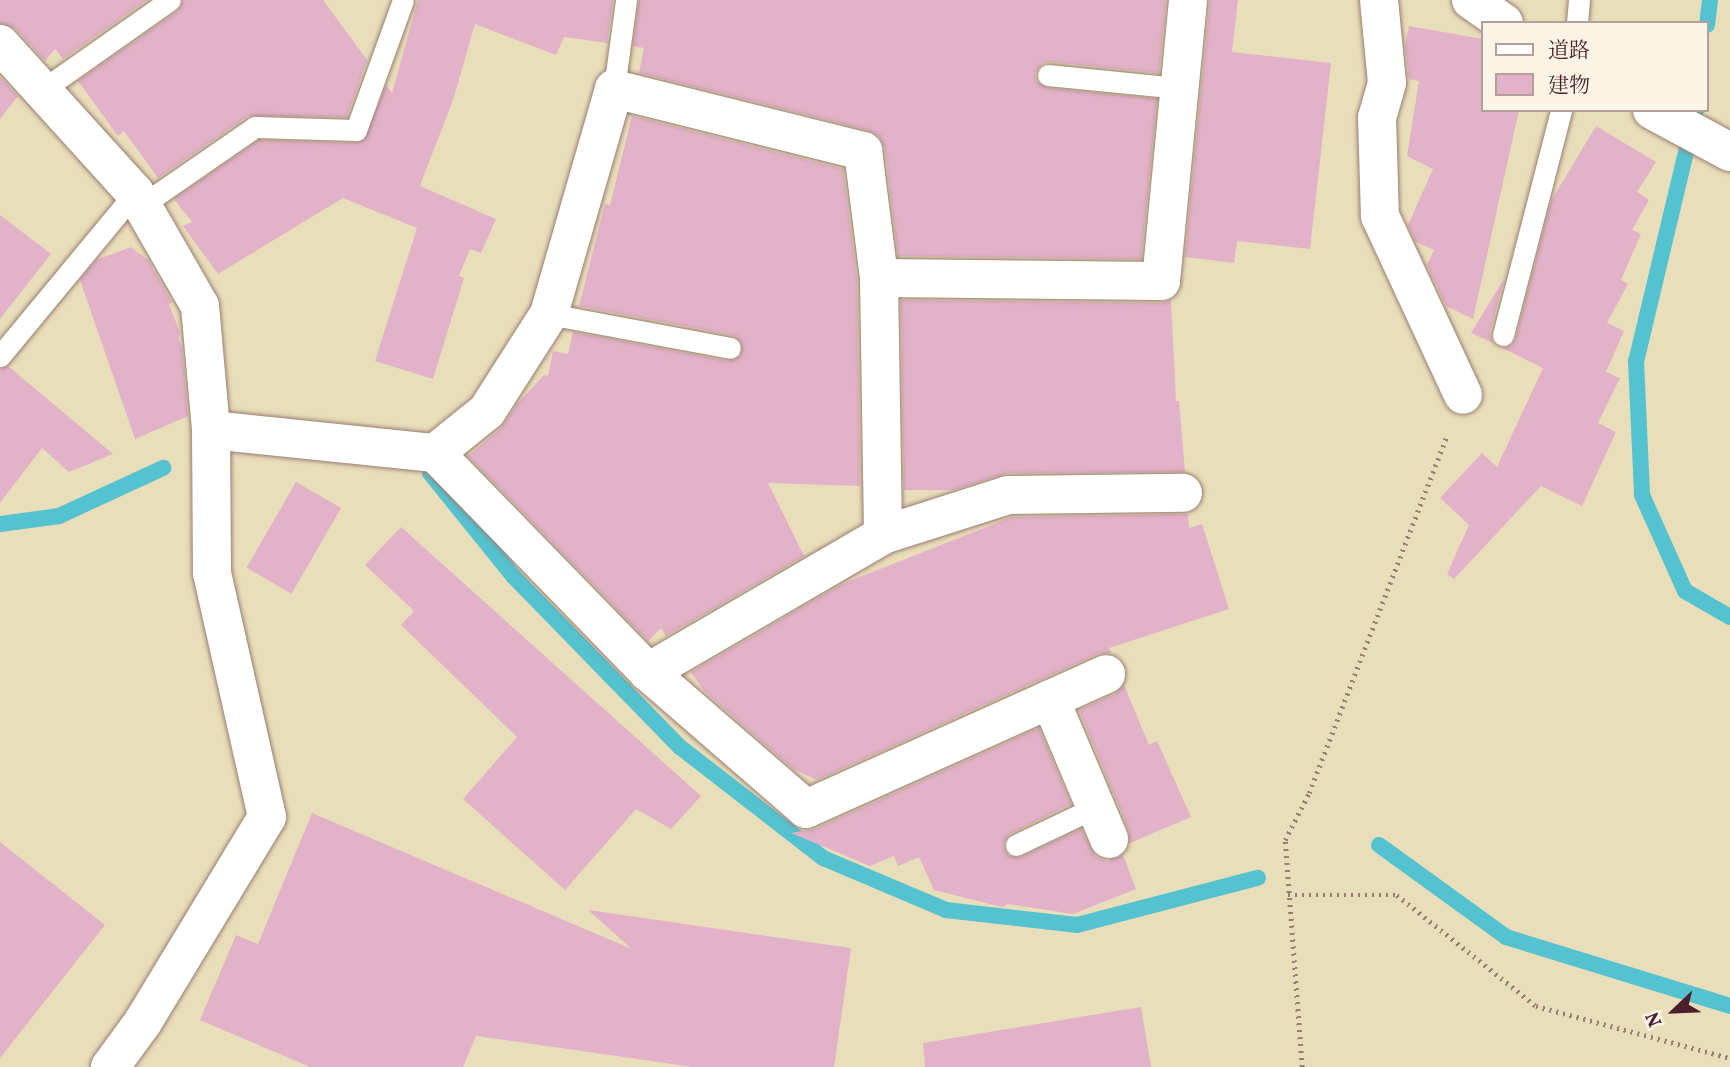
<!DOCTYPE html>
<html>
<head>
<meta charset="utf-8">
<style>
  body { margin:0 }
  #map { position:relative; width:1730px; height:1067px; overflow:hidden; background:#e9deba; font-family:Vollkorn,"Noto Serif JP",serif }
  div>[style] { position:absolute }
  .stream>* { height:16px; margin:-8px; padding:0 8px; transform-origin:8px; border-radius:8px; background:#55c2cf }
  .building>* { inset:0; background:#e2b2c9; transform-origin:0 0 }
  .path>* { height:4.5px; margin-top:-2.25px; transform-origin:0; background:repeating-linear-gradient(90deg,#9a7e72 0 2px,transparent 0 7px) }
  .roads { filter:drop-shadow(0 0 2px #9a7e72) drop-shadow(0 0 2px #9a7e72) }
  .service>* { height:21px; margin:-10.5px; padding:0 10.5px; transform-origin:10.5px; border-radius:10.5px; background:#fff }
  .minor>* { height:38px; margin:-19px; padding:0 19px; transform-origin:19px; border-radius:19px; background:#fff }
  span { translate:-50% -50%; white-space:nowrap; text-align:center; line-height:1.15; -webkit-text-stroke:5px #fcf5e5; paint-order:stroke }
  .legend { position:absolute; left:1481px; top:21px; width:228px; height:91px; box-sizing:border-box; background:#fcf5e5; border:2px solid #b59f9b; margin:0; padding:9px 12px; list-style:none; font-size:21px; color:#4a1f2b }
  .legend li { display:flex; align-items:center; gap:14px; height:35px }
  .legend b { width:35px; border:2px solid #b59f9b }
  .north { position:absolute; left:1639px; top:976px; width:70px; height:70px; -webkit-text-stroke:5px #fcf5e5; paint-order:stroke; rotate:247deg; font-size:19px; font-weight:700; line-height:28px; text-align:center; color:#4a1f2b }
  .north::after { content:''; display:block; margin:auto; width:24px; height:32px; background:#4a1f2b; clip-path:polygon(50% 0,100% 100%,50% 72%,0 100%) }
</style>
</head>
<body>
<div id="map">
  <div class="stream">
    <div style="left:1707px;top:25px;width:25px;rotate:-83deg"></div>
    <div style="left:1696px;top:110px;width:258px;rotate:103.4deg"></div>
    <div style="left:1636px;top:361px;width:134px;rotate:87.4deg"></div>
    <div style="left:1642px;top:495px;width:105px;rotate:65.9deg"></div>
    <div style="left:1685px;top:591px;width:52px;rotate:30deg"></div>
    <div style="left:430px;top:473px;width:132px;rotate:51.1deg"></div>
    <div style="left:513px;top:576px;width:239px;rotate:45.7deg"></div>
    <div style="left:680px;top:747px;width:181px;rotate:37.8deg"></div>
    <div style="left:823px;top:858px;width:134px;rotate:22.9deg"></div>
    <div style="left:946px;top:910px;width:132px;rotate:6.5deg"></div>
    <div style="left:1077px;top:925px;width:187px;rotate:-14.6deg"></div>
    <div style="left:0;top:524px;width:60px;rotate:-7.7deg"></div>
    <div style="left:59px;top:516px;width:115px;rotate:-24.8deg"></div>
    <div style="left:1379px;top:845px;width:157px;rotate:35.9deg"></div>
    <div style="left:1506px;top:937px;width:234px;rotate:17.1deg"></div>
  </div>
  <div class="building">
    <div style="clip-path:polygon(0 0,147px 0,63px 59px,55px 49px,45px 61px,16px 29px,0 23px)"></div>
    <div style="clip-path:polygon(183px 0,323px 0,367px 60px,347px 117px,248px 116px,158px 178px,124px 131px,118px 136px,78px 81px,178px 11px)"></div>
    <div style="clip-path:polygon(418px 0,613px 0,607px 43px,564px 37px,556px 55px,475px 24px,454px 97px,420px 186px,496px 219px,481px 253px,470px 249px,459px 276px,464px 278px,433px 379px,375px 361px,417px 228px,343px 198px,218px 274px,183px 226px,192px 222px,174px 199px,259px 140px,356px 143px,364px 140px,386px 85px,392px 93px)"></div>
    <div style="clip-path:polygon(639px 0,1166px 0,1159px 73px,1049px 62px,1042px 63px,1035px 73px,1036px 81px,1047px 88px,1157px 99px,1141px 259px,898px 256px,885px 148px,879px 136px,868px 130px,639px 73px,644px 48px,633px 46px)"></div>
    <div style="clip-path:polygon(1210px 0,1238px 0,1232px 52px,1331px 63px,1310px 249px,1237px 241px,1234px 263px,1185px 257px)"></div>
    <div style="clip-path:polygon(1409px 26px,1483px 39px,1483px 110px,1519px 110px,1473px 319px,1446px 306px,1427px 265px,1434px 250px,1416px 242px,1408px 225px,1433px 169px,1407px 156px,1419px 81px,1409px 79px,1405px 45px)"></div>
    <div style="clip-path:polygon(0 77px,18px 96px,0 119px)"></div>
    <div style="clip-path:polygon(632px 116px,843px 169px,857px 280px,860px 486px,768px 483px,804px 556px,666px 636px,661px 628px,648px 641px,468px 456px,501px 428px,518px 403px,544px 375px,548px 376px,553px 351px,568px 354px,573px 332px,728px 361px,740px 356px,742px 343px,732px 335px,579px 306px,605px 204px,610px 205px)"></div>
    <div style="clip-path:polygon(1596px 126px,1656px 162px,1637px 192px,1649px 200px,1632px 230px,1641px 234px,1621px 280px,1628px 284px,1607px 323px,1624px 331px,1606px 372px,1620px 378px,1598px 423px,1616px 432px,1582px 506px,1541px 486px,1454px 579px,1447px 574px,1469px 525px,1440px 498px,1482px 453px,1497px 467px,1543px 368px,1502px 348px,1512px 345px,1516px 338px,1551px 201px)"></div>
    <div style="clip-path:polygon(0 215px,51px 254px,0 319px)"></div>
    <div style="clip-path:polygon(131px 247px,148px 260px,172px 302px,169px 304px,180px 333px,178px 338px,182px 348px,188px 416px,135px 439px,80px 280px,96px 260px)"></div>
    <div style="clip-path:polygon(1504px 279px,1490px 332px,1493px 343px,1471px 333px)"></div>
    <div style="clip-path:polygon(901px 300px,1161px 303px,1171px 300px,1176px 401px,1179px 401px,1185px 472px,1008px 473px,953px 490px,904px 490px)"></div>
    <div style="clip-path:polygon(8px 366px,113px 454px,69px 472px,42px 448px,0 503px,0 369px)"></div>
    <div style="left:296px;top:482px;width:52px;height:99px;rotate:30deg"></div>
    <div style="clip-path:polygon(1188px 514px,1189px 528px,1202px 524px,1229px 609px,1109px 648px,1111px 653px,1097px 654px,817px 780px,793px 769px,704px 691px,691px 672px,842px 584px,1012px 517px)"></div>
    <div style="clip-path:polygon(401px 527px,701px 796px,671px 829px,636px 809px,565px 890px,463px 799px,517px 737px,401px 625px,414px 611px,365px 565px)"></div>
    <div style="clip-path:polygon(1124px 685px,1149px 745px,1157px 741px,1191px 817px,1130px 843px,1129px 830px,1079px 710px,1115px 694px)"></div>
    <div style="clip-path:polygon(1039px 728px,1071px 804px,1010px 834px,1003px 843px,1005px 851px,1009px 856px,1021px 857px,1081px 829px,1096px 857px,1107px 861px,1123px 855px,1136px 889px,1073px 914px,1008px 904px,1002px 907px,934px 890px,919px 857px,898px 866px,894px 856px,870px 866px,791px 833px,815px 829px)"></div>
    <div style="clip-path:polygon(312px 813px,632px 949px,588px 910px,851px 948px,834px 1067px,693px 1067px,476px 1036px,463px 1067px,310px 1067px,200px 1020px,236px 935px,258px 944px)"></div>
    <div style="clip-path:polygon(0 842px,105px 925px,0 1058px)"></div>
    <div style="clip-path:polygon(1141px 1007px,1151px 1067px,925px 1067px,923px 1043px)"></div>
  </div>
  <div class="path">
    <div style="left:1288px;top:895px;width:109px"></div>
    <div style="left:1397px;top:895px;width:178px;rotate:38.6deg"></div>
    <div style="left:1536px;top:1006px;width:201px;rotate:15deg"></div>
    <div style="left:1302px;top:1067px;width:228px;rotate:-94.3deg"></div>
    <div style="left:1285px;top:840px;width:53px;rotate:-62.9deg"></div>
    <div style="left:1309px;top:793px;width:381px;rotate:-68.9deg"></div>
  </div>
  <div class="roads">
    <div class="service">
      <div style="left:1577px;top:23px;width:23px;rotate:-85deg"></div>
      <div style="left:1048px;top:75px;width:132px;rotate:5.7deg"></div>
      <div style="left:614px;top:89px;width:90px;rotate:-82.3deg"></div>
      <div style="left:42px;top:90px;width:156px;rotate:-35.1deg"></div>
      <div style="left:142px;top:205px;width:137px;rotate:-34.6deg"></div>
      <div style="left:255px;top:127px;width:101px;rotate:1.7deg"></div>
      <div style="left:356px;top:130px;width:138px;rotate:-70.1deg"></div>
      <div style="left:549px;top:314px;width:184px;rotate:10.6deg"></div>
      <div style="left:1503px;top:335px;width:232px;rotate:-75.5deg"></div>
      <div style="left:0;top:356px;width:212px;rotate:-50.4deg"></div>
      <div style="left:1016px;top:845px;width:89px;rotate:-25.4deg"></div>
    </div>
    <div class="minor">
      <div style="left:1379px;top:0;width:83px;rotate:84.5deg"></div>
      <div style="left:1387px;top:83px;width:35px;rotate:106deg"></div>
      <div style="left:1377px;top:117px;width:99px;rotate:88.3deg"></div>
      <div style="left:1380px;top:216px;width:197px;rotate:65.1deg"></div>
      <div style="left:1471px;top:0;width:40px;rotate:34.9deg"></div>
      <div style="left:0;top:44px;width:201px;rotate:47.8deg"></div>
      <div style="left:135px;top:193px;width:130px;rotate:60.1deg"></div>
      <div style="left:200px;top:306px;width:124px;rotate:84.9deg"></div>
      <div style="left:211px;top:430px;width:143px;rotate:89.6deg"></div>
      <div style="left:212px;top:573px;width:250px;rotate:77.3deg"></div>
      <div style="left:267px;top:817px;width:240px;rotate:121.2deg"></div>
      <div style="left:143px;top:1022px;width:56px;rotate:126.3deg"></div>
      <div style="left:1652px;top:110px;width:89px;rotate:28.3deg"></div>
      <div style="left:879px;top:278px;width:282px;rotate:0.6deg"></div>
      <div style="left:1161px;top:281px;width:282px;rotate:-84.5deg"></div>
      <div style="left:211px;top:430px;width:225px;rotate:5.9deg"></div>
      <div style="left:435px;top:453px;width:67px;rotate:-38.9deg"></div>
      <div style="left:487px;top:411px;width:115px;rotate:-57.4deg"></div>
      <div style="left:549px;top:314px;width:234px;rotate:-73.9deg"></div>
      <div style="left:614px;top:89px;width:257px;rotate:14deg"></div>
      <div style="left:863px;top:151px;width:128px;rotate:82.8deg"></div>
      <div style="left:879px;top:278px;width:257px;rotate:89.1deg"></div>
      <div style="left:435px;top:453px;width:305px;rotate:45.8deg"></div>
      <div style="left:648px;top:672px;width:209px;rotate:40.9deg"></div>
      <div style="left:806px;top:809px;width:329px;rotate:-24.2deg"></div>
      <div style="left:648px;top:672px;width:272px;rotate:-30.2deg"></div>
      <div style="left:883px;top:535px;width:131px;rotate:-17.7deg"></div>
      <div style="left:1008px;top:495px;width:175px;rotate:-0.7deg"></div>
      <div style="left:1050px;top:699px;width:152px;rotate:67.1deg"></div>
    </div>
  </div>
  <ul class="legend">
  <li><b style="height:9px;background:#fff"></b>道路</li>
  <li><b style="height:19px;background:#e2b2c9"></b>建物</li>
  </ul>
  <div class="north">N</div>
</div>
</body>
</html>
